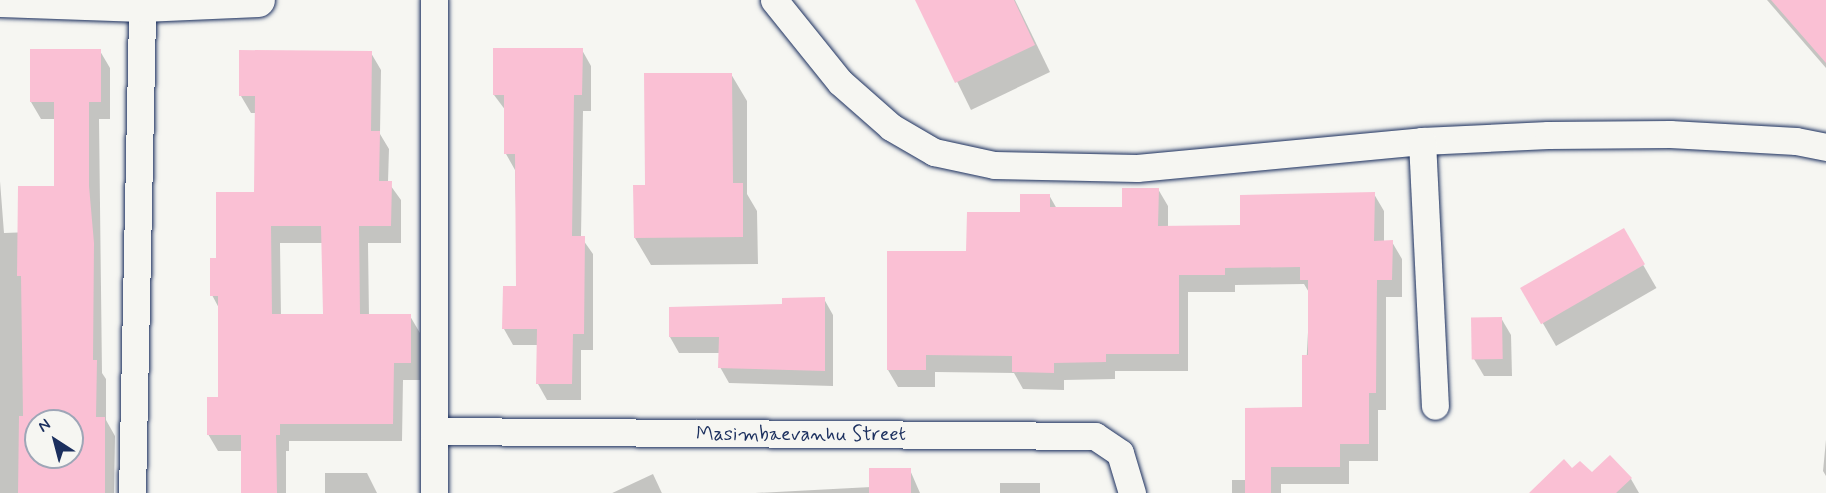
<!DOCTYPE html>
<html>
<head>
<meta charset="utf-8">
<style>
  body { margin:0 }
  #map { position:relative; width:1826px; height:493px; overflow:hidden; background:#f6f6f2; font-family:Mynerve,sans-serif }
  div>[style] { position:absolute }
  .shadow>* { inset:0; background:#0003; transform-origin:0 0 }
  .building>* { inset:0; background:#fac0d4; transform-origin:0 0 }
  .roads { filter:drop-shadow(0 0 2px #1b2f5e) drop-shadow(0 0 2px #1b2f5e) }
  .street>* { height:27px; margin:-13.5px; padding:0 13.5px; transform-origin:13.5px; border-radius:13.5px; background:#f6f6f2 }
  .secondary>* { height:33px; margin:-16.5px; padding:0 16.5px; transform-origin:16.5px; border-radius:16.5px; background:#f6f6f2 }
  span { translate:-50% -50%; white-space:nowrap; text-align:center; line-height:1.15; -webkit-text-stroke:6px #f6f6f2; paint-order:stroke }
  .street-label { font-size:20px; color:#1b2f5e }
  .north { position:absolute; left:24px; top:409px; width:60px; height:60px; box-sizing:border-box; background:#f6f6f2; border:2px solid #9ea6b7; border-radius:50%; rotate:324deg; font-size:16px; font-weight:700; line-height:24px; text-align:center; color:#1b2f5e }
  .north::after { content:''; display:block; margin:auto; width:21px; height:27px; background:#1b2f5e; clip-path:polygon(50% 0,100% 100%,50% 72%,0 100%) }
</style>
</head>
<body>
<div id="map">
  <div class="shadow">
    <div style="clip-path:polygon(917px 0,1015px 0,1050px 72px,971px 110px)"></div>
    <div style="clip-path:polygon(1767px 0,1826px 0,1826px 68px)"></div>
    <div style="clip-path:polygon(582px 50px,591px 66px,591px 111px,583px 111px,581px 237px,593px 254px,593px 350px,581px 350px,581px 400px,547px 400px,538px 384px,538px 345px,513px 345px,504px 329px,518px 287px,515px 170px,506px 154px,506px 111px,494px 95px)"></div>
    <div style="clip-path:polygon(evenodd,100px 51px,110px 68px,110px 119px,99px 119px,102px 373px,106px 379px,106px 420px,115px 436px,114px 493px,0 493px,0 181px,4px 233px,31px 232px,56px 187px,56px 119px,41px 119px,31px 102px,100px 51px,36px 421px,72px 421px,72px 457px,36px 457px,36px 421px)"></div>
    <div style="clip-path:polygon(evenodd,371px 53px,381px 70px,380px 134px,389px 149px,388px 182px,401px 200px,401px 243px,368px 243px,369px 316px,410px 316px,420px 333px,420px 380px,403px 380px,402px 441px,289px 441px,289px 451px,286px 451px,286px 493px,243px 493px,243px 451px,218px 451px,208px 434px,220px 398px,220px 310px,212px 295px,217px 259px,255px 194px,256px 113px,251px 113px,241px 96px,371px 53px,280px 243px,323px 243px,324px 316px,281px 316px,280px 243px)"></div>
    <div style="clip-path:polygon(731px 74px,747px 101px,747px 194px,757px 211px,758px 264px,651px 265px,635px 238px,635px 187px,647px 186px)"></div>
    <div style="clip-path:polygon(1158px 189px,1168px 206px,1168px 227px,1242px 227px,1374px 194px,1384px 211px,1384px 242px,1392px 242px,1402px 259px,1402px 297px,1386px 297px,1386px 410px,1378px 410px,1378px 461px,1349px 461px,1349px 484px,1281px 484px,1281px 493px,1232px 493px,1232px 480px,1246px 480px,1304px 408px,1310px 294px,1304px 284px,1235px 285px,1235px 292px,1188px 292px,1188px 371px,1115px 371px,1115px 379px,1064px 380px,1064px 390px,1023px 389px,1014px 373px,935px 372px,935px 387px,898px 387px,888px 370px,968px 252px,1049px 195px,1057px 209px,1123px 209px)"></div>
    <div style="left:1623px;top:230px;width:67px;height:116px;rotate:60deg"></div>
    <div style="clip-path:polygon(824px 299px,833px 315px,833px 386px,729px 383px,720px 367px,720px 353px,679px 353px,670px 337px,783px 305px)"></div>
    <div style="clip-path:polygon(1501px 318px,1511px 335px,1512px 376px,1484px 376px,1474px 359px)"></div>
    <div style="clip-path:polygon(1826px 440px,1826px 476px,1823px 471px)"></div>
    <div style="clip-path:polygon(910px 470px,920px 493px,755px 493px,871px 487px)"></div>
    <div style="clip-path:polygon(1572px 470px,1631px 479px,1639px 493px,1546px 493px)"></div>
    <div style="clip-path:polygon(325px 473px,367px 473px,377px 493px,325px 493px)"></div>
    <div style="left:653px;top:474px;width:21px;height:152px;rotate:65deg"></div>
    <div style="left:1000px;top:483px;width:40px;height:10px"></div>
  </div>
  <div class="building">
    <div style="clip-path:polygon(915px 0,1014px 0,1035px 45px,955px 83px)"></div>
    <div style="clip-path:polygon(1771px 0,1826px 0,1826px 63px)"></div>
    <div style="clip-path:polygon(493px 48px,583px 48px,582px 95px,574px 95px,572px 236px,585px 236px,584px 334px,573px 334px,572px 384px,536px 384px,537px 329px,502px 329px,503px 286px,516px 286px,515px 154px,504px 154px,504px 95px,493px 95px)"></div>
    <div style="clip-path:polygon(evenodd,30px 49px,101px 49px,101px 102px,89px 102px,89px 186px,94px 243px,93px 360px,97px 360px,96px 417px,105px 417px,105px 493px,18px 493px,19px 416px,23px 416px,21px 276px,17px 276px,18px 186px,54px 186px,54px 102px,30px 102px,30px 49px,36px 421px,72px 421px,72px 457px,36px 457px,36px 421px)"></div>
    <div style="clip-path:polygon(evenodd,239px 50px,372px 51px,371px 131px,380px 131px,379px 181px,392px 181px,391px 226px,359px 226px,360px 314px,411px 314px,411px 363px,394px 363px,393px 424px,280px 424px,280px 435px,276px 435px,277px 493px,241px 493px,241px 435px,207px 435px,207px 397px,218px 397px,218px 296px,210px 296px,210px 258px,216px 258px,216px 192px,254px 192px,255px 96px,239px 96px,239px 50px,271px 226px,321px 226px,323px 314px,272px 314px,271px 226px)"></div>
    <div style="clip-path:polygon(644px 73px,732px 73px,733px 183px,743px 183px,743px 237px,634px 238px,633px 185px,645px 185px)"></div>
    <div style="clip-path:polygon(1122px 188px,1159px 188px,1158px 226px,1240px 225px,1240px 195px,1375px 192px,1374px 241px,1393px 240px,1392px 280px,1377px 280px,1376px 393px,1369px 393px,1369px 444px,1340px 444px,1340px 467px,1271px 467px,1271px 493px,1245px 493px,1245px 408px,1302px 407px,1302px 355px,1308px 355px,1308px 280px,1300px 280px,1300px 267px,1225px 268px,1225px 275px,1179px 275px,1179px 354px,1106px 354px,1106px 362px,1054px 363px,1054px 373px,1012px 372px,1012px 356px,926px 355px,926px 370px,887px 370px,887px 251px,966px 251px,967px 212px,1020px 212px,1020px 194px,1050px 194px,1050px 207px,1122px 207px)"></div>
    <div style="left:1624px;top:228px;width:42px;height:120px;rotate:60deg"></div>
    <div style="clip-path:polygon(825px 297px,825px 371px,718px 368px,719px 337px,669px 337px,669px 307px,782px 304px,782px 298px)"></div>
    <div style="left:1502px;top:317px;width:42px;height:31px;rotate:89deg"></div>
    <div style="clip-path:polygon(1610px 455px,1632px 478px,1616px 493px,1529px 493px,1564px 459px,1572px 468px,1580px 461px,1592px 472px)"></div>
    <div style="left:869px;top:468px;width:42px;height:25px"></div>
  </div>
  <div class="roads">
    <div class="street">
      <div style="left:434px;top:0;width:493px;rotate:90deg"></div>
      <div style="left:774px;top:0;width:105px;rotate:51.2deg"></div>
      <div style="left:840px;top:82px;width:68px;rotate:41.4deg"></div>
      <div style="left:891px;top:127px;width:50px;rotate:30.2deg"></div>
      <div style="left:934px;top:152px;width:61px;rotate:12.2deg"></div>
      <div style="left:994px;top:165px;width:143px;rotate:1.2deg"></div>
      <div style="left:1137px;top:168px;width:286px;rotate:-5.4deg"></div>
      <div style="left:1422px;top:141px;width:126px;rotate:-2.7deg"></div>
      <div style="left:1548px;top:135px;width:122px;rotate:-0.5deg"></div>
      <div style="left:1670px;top:134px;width:126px;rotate:3.2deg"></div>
      <div style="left:1796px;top:141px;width:31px;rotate:11deg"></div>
      <div style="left:1422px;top:141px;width:265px;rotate:87.2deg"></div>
      <div style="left:434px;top:431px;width:661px;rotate:0.43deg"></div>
      <div style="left:1095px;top:436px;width:30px;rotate:34deg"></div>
      <div style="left:1120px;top:453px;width:42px;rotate:73.3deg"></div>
      <div style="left:132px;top:493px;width:488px;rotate:-88.8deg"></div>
    </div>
    <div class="secondary">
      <div style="left:0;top:0;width:142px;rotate:2deg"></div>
      <div style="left:142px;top:5px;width:116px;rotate:-2.5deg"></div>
    </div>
  </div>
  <div class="street-label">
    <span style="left:801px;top:434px">Masimbaevanhu Street</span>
  </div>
  <div class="north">N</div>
</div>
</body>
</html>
